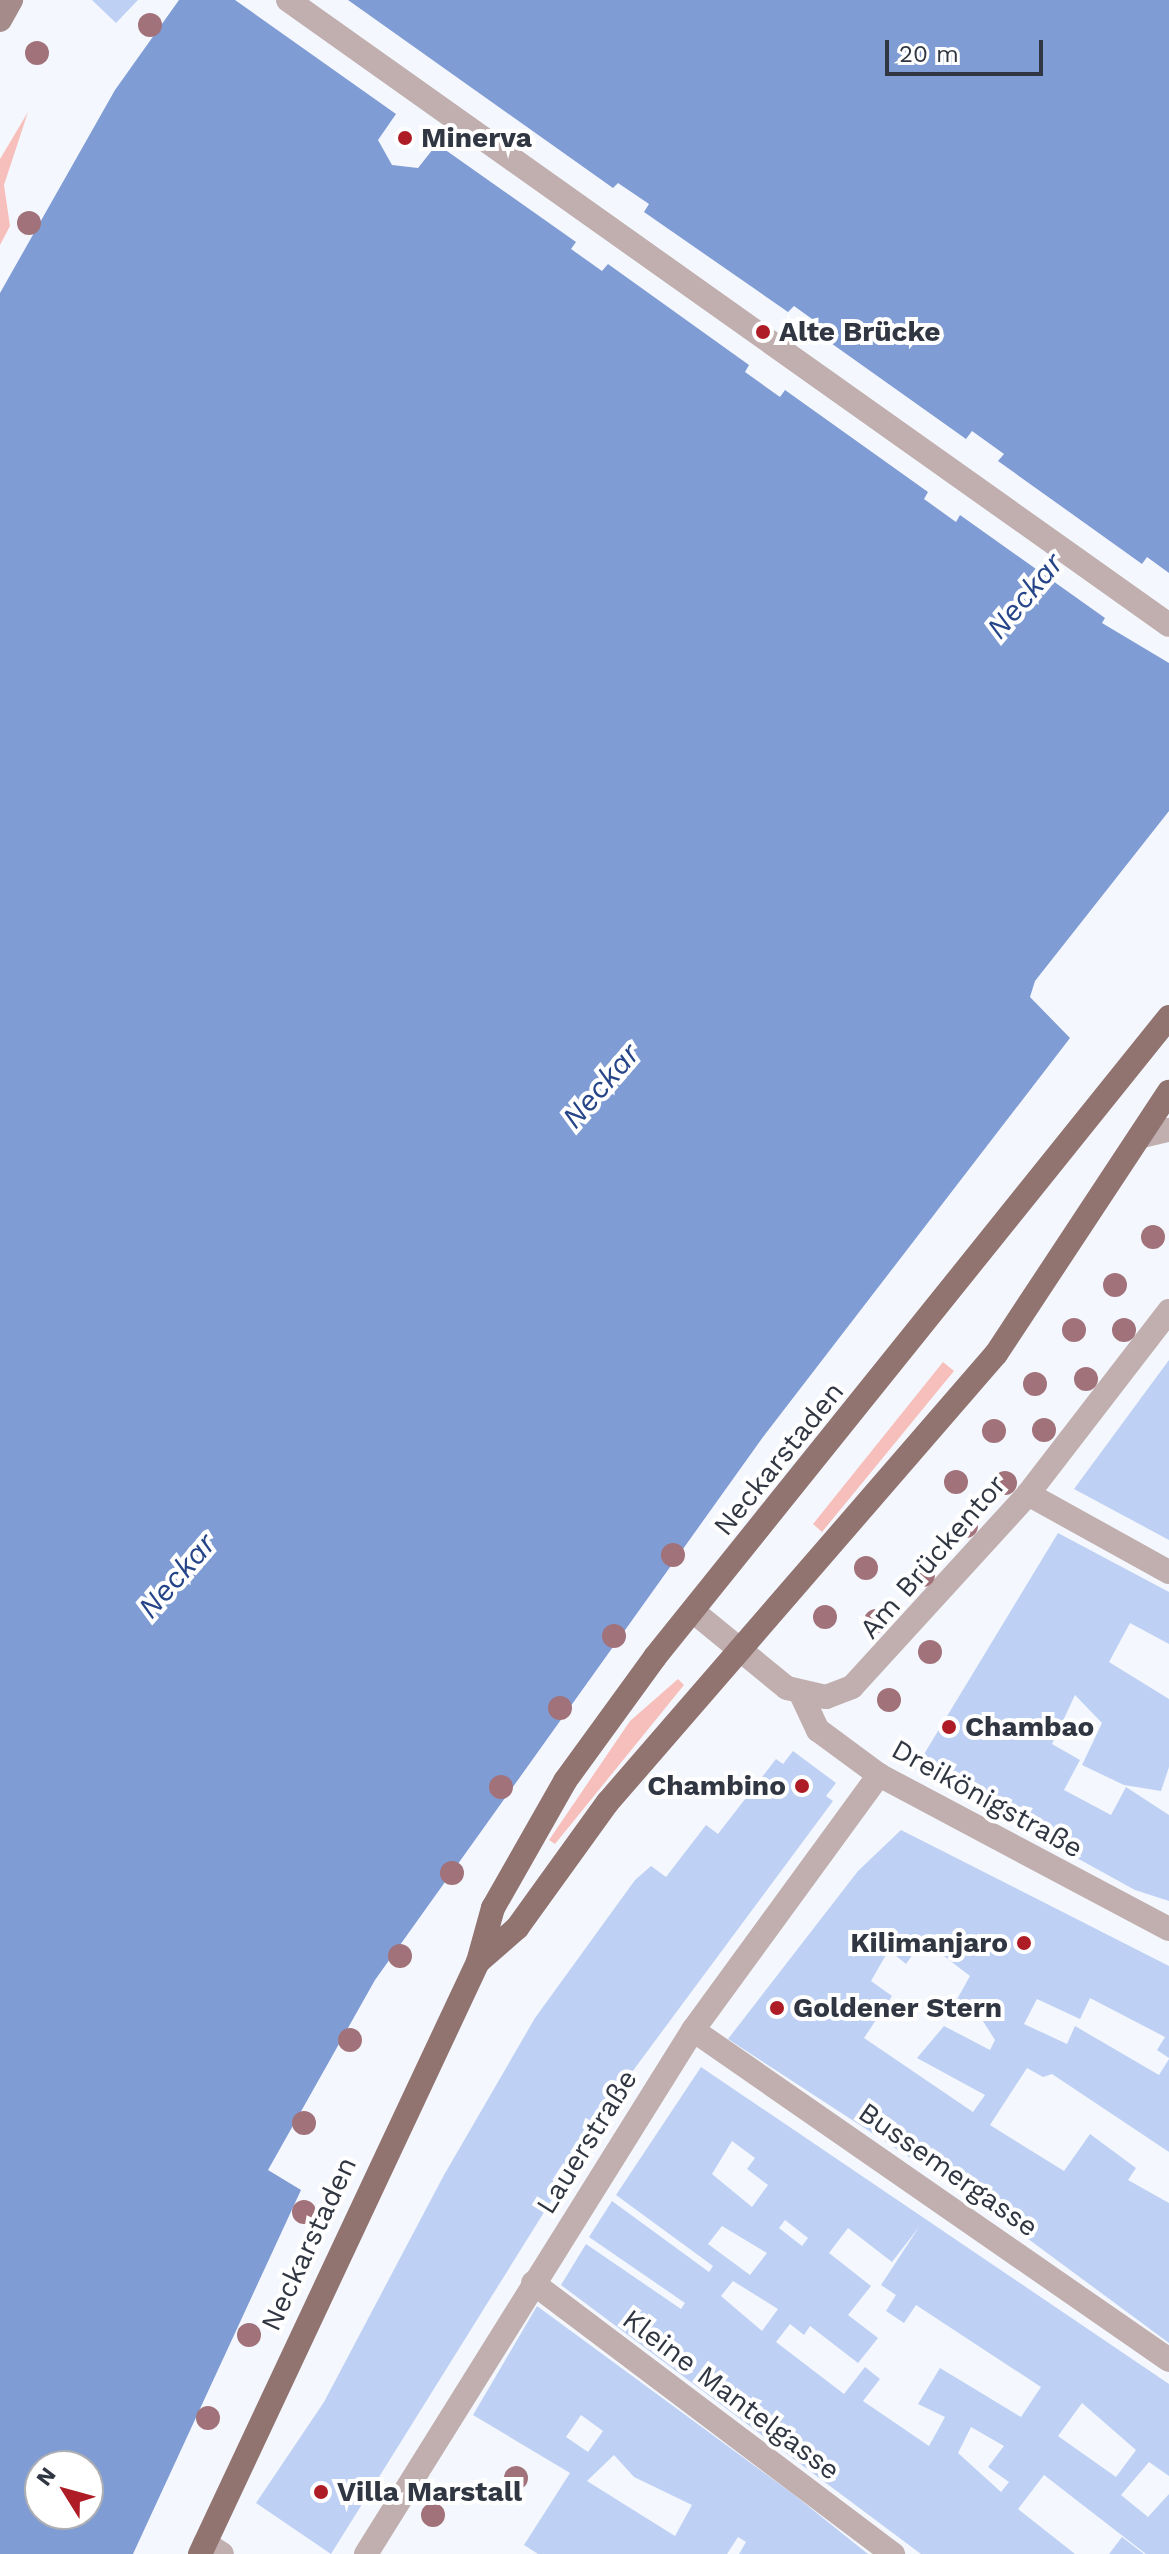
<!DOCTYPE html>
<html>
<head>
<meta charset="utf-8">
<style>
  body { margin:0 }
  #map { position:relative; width:1169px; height:2554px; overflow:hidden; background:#f4f8fe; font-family:"Work Sans",sans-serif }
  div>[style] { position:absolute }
  .green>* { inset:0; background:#f7bfbb }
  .water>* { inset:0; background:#809cd4 }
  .pier>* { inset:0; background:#f4f8fe }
  .building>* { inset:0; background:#bed0f4 }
  .street>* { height:24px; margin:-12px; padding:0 12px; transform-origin:12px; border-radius:12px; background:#c0afae }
  .secondary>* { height:24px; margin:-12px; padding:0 12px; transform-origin:12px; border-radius:12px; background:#a58c8a }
  .primary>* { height:24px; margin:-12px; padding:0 12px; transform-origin:12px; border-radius:12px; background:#917370 }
  .trees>* { width:24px; height:24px; margin:-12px; border-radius:50%; background:#a17279 }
  .dots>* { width:22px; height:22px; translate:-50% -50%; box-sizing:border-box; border:4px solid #fff; border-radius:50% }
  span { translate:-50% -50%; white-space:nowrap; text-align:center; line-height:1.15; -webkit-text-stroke:8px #fff; paint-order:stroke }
  .poi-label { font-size:28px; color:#313742; font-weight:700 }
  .left { translate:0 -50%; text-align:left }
  .right { translate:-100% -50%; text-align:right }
  .street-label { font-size:28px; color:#313742 }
  .water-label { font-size:30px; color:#264589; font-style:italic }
  .north { position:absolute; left:24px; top:2450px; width:80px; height:80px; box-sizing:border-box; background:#fff; border:2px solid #adafb3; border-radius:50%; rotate:307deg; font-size:22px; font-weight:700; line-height:32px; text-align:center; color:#313742 }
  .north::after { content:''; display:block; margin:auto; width:28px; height:36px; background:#ae1c26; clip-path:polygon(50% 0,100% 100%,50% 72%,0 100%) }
  .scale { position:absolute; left:885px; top:40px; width:158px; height:36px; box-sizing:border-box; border:4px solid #313742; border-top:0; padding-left:10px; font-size:24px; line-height:28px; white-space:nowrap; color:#313742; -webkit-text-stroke:6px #fff; paint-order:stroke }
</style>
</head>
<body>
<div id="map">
  <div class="green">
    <div style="clip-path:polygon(28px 112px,4px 185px,10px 226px,0 245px,0 159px)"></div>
    <div style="clip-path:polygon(943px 1362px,954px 1371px,822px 1532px,813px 1524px)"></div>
    <div style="clip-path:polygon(678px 1679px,684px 1685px,555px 1844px,549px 1840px,630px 1721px)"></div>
  </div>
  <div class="water">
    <div style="clip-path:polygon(evenodd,179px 0,1169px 0,1169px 811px,1035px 981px,1030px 997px,1070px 1038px,763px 1437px,375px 1980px,268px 2170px,301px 2190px,133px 2554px,0 2554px,0 293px,115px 90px,179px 0,40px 2466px,88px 2466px,88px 2514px,40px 2514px,40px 2466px)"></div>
  </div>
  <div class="pier">
    <div style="clip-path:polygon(235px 0,348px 0,613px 188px,618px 183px,649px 204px,644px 212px,788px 312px,794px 306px,826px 329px,821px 336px,966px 439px,972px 431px,1004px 454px,998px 461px,1142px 564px,1147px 557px,1169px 573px,1169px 663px,1102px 623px,1105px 618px,960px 515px,956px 522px,924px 499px,928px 492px,785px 390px,780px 397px,745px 372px,749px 365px,608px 264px,602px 271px,571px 249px,576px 242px,437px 144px,418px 168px,392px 165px,378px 140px,396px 114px)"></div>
  </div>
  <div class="building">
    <div style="clip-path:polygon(92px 0,138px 0,116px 23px)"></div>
    <div style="clip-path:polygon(1169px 1360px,1169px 1540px,1074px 1489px)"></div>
    <div style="clip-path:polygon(1058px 1533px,1169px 1592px,1169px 1644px,1130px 1623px,1109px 1662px,1169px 1699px,1169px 1767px,1161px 1791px,1124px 1785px,1082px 1765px,1102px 1723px,1075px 1695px,1052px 1744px,1080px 1760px,1064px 1790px,1111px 1815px,1126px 1787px,1169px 1815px,1169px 1901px,1135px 1890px,915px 1769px)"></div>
    <div style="clip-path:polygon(793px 1751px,836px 1783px,826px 1796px,833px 1801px,629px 2076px,331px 2554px,256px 2503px,324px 2402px,444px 2175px,535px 2018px,635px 1880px,651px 1866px,666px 1877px,706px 1825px,718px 1834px,776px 1759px,783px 1764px)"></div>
    <div style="clip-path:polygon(evenodd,901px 1830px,1169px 1966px,1169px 2058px,1157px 2050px,1165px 2037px,1090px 1998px,1080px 2019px,1037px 1999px,1024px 2024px,1067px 2044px,1075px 2026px,1159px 2075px,1169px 2059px,1169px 2152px,1052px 2074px,1043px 2077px,1027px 2068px,990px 2125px,1064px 2171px,1090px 2134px,1136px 2168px,1128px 2180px,1169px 2203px,1169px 2343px,978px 2202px,728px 2039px,858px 1871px,901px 1830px,898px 1934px,907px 1938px,895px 1955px,906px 1964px,923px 1940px,970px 1976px,955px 2003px,981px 2018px,995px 2040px,990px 2050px,944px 2026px,917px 2058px,985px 2095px,973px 2112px,864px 2038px,892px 1996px,871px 1981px,898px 1934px)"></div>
    <div style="clip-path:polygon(evenodd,701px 2067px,1169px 2384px,1169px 2476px,1149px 2462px,1121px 2495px,1148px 2517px,1169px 2494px,1169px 2554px,1146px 2554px,1044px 2475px,1018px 2509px,1075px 2554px,921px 2554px,561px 2285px,586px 2244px,681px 2309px,685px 2303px,589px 2237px,612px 2201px,709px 2272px,713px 2266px,616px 2195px,701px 2067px,732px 2141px,755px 2158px,747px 2169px,768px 2185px,752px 2207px,712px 2174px,732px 2141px,701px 2067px,785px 2220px,808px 2238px,802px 2246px,779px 2228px,785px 2220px,701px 2067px,722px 2226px,767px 2253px,750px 2275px,708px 2244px,722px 2226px,701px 2067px,919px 2227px,881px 2285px,896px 2295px,886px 2311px,904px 2323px,916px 2305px,1041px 2387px,1021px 2417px,940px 2368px,918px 2404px,945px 2417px,929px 2446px,863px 2401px,880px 2379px,865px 2367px,844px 2394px,776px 2342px,790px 2324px,804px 2335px,810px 2326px,858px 2363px,878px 2338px,848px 2315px,871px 2286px,829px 2253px,848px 2228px,892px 2262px,919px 2227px,701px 2067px,733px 2281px,778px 2309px,762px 2331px,721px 2296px,733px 2281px,701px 2067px,1082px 2403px,1136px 2450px,1116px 2477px,1058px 2436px,1082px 2403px,701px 2067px,971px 2427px,1004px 2446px,988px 2467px,1009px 2482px,1001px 2492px,958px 2453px,971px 2427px)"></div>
    <div style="clip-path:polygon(evenodd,537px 2306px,793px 2494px,868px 2554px,739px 2554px,746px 2542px,738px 2537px,727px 2554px,538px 2554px,524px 2545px,570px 2473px,473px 2415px,537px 2306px,581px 2415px,603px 2431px,588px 2452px,566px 2437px,581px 2415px,537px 2306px,614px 2455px,634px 2477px,692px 2505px,675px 2536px,587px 2481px,614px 2455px)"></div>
    <div style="clip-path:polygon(1122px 2537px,1144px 2554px,1109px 2554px)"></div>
  </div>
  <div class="street">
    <div style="left:288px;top:0;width:1080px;rotate:35.35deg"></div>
    <div style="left:1142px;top:1136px;width:28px;rotate:-13deg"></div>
    <div style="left:1028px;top:1494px;width:161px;rotate:29deg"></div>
    <div style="left:694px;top:1612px;width:120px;rotate:39.3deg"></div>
    <div style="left:787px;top:1688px;width:40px;rotate:13deg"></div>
    <div style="left:826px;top:1697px;width:28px;rotate:-21deg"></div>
    <div style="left:852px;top:1687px;width:261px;rotate:-47.6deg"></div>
    <div style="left:1028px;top:1494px;width:231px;rotate:-52.4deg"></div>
    <div style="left:801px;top:1694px;width:40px;rotate:65deg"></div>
    <div style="left:818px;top:1730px;width:76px;rotate:36.4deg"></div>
    <div style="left:879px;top:1775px;width:328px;rotate:28deg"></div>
    <div style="left:693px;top:2030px;width:579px;rotate:34.73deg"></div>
    <div style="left:533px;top:2283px;width:451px;rotate:37deg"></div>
    <div style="left:205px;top:2543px;width:20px;rotate:33deg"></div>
    <div style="left:366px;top:2554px;width:618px;rotate:-58.03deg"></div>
    <div style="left:693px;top:2030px;width:316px;rotate:-53.9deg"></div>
  </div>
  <div class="secondary">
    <div style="left:0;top:20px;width:23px;rotate:-61deg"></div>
  </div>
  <div class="primary">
    <div style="left:478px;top:1962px;width:52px;rotate:-41.1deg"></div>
    <div style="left:517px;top:1928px;width:155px;rotate:-54.2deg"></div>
    <div style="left:608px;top:1802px;width:593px;rotate:-49.11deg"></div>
    <div style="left:996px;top:1354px;width:314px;rotate:-56.6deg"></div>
    <div style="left:200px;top:2554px;width:654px;rotate:-64.85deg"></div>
    <div style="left:478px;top:1962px;width:56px;rotate:-74.5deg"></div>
    <div style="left:493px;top:1908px;width:146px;rotate:-60.4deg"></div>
    <div style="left:565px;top:1781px;width:153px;rotate:-54deg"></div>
    <div style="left:655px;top:1657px;width:821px;rotate:-51.23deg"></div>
  </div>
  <div class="trees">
    <div style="left:150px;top:25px"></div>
    <div style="left:37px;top:53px"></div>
    <div style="left:29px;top:223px"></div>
    <div style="left:1153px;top:1237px"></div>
    <div style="left:1115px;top:1285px"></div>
    <div style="left:1074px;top:1330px"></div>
    <div style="left:1124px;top:1330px"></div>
    <div style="left:1086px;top:1379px"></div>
    <div style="left:1035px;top:1384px"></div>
    <div style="left:1044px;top:1430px"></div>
    <div style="left:994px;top:1431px"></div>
    <div style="left:956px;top:1482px"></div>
    <div style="left:1005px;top:1483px"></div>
    <div style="left:966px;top:1526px"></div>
    <div style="left:673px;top:1555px"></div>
    <div style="left:866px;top:1568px"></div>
    <div style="left:923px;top:1575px"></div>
    <div style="left:825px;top:1617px"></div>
    <div style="left:876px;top:1621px"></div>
    <div style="left:614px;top:1636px"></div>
    <div style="left:930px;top:1652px"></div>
    <div style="left:889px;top:1700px"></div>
    <div style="left:560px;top:1708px"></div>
    <div style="left:501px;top:1787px"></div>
    <div style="left:452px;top:1873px"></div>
    <div style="left:400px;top:1956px"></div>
    <div style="left:350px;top:2040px"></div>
    <div style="left:304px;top:2123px"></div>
    <div style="left:304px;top:2212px"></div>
    <div style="left:249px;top:2335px"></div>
    <div style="left:208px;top:2418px"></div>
    <div style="left:516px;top:2478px"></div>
    <div style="left:433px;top:2515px"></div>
  </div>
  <div class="dots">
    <div style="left:405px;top:138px;background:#ae1c26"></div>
    <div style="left:763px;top:332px;background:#ae1c26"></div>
    <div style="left:949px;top:1727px;background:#ae1c26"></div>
    <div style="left:802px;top:1786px;background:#ae1c26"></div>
    <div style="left:1024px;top:1943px;background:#ae1c26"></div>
    <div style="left:777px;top:2008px;background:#ae1c26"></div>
    <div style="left:321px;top:2492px;background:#ae1c26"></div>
  </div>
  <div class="poi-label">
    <span class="left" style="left:421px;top:138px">Minerva</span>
    <span class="left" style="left:779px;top:332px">Alte Brücke</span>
    <span class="left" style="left:965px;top:1727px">Chambao</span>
    <span class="right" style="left:786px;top:1786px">Chambino</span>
    <span class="right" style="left:1008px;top:1943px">Kilimanjaro</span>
    <span class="left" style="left:793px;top:2008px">Goldener Stern</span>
    <span class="left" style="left:337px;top:2492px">Villa Marstall</span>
  </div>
  <div class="street-label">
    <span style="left:779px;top:1459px;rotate:-51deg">Neckarstaden</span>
    <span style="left:933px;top:1557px;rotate:-49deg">Am Brückentor</span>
    <span style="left:987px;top:1799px;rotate:29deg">Dreikönigstraße</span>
    <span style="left:587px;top:2142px;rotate:-58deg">Lauerstraße</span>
    <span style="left:948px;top:2170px;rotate:35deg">Bussemergasse</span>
    <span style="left:309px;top:2244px;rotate:-65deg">Neckarstaden</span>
    <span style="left:731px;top:2395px;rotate:37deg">Kleine Mantelgasse</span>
  </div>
  <div class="water-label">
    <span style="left:1025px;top:596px;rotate:-50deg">Neckar</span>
    <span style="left:601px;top:1086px;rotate:-49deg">Neckar</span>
    <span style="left:177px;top:1576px;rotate:-49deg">Neckar</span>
  </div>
  <div class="north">N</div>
  <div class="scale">20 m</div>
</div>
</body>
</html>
